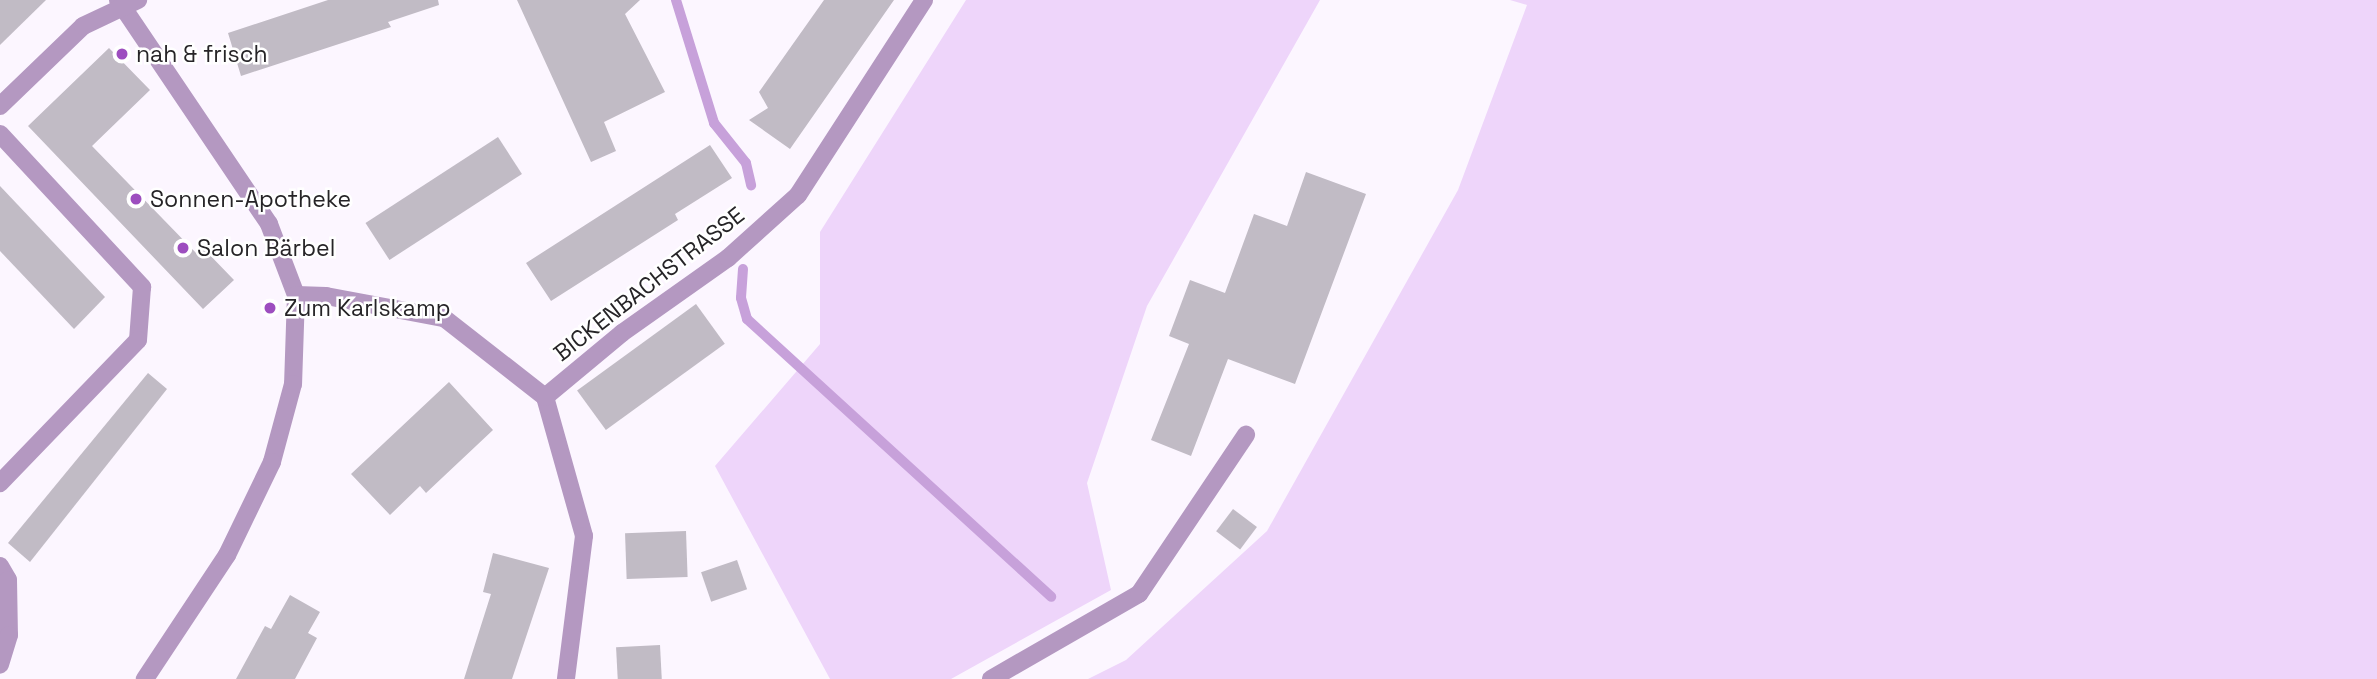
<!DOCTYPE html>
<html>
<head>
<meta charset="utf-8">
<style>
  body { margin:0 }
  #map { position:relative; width:2377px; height:679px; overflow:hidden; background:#fcf6ff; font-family:"Space Grotesk",sans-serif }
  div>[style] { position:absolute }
  .green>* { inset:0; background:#eed5fa }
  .stream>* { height:10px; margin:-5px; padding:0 5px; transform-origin:5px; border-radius:5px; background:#c7a1da }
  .building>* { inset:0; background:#c1bbc5; transform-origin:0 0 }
  .street>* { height:18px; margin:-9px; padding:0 9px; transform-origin:9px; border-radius:9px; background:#b498c1 }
  .dots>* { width:19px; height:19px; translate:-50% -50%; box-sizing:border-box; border:4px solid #fff; border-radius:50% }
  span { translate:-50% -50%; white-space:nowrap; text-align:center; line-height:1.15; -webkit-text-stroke:5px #fff; paint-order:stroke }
  .poi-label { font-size:23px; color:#262427 }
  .left { translate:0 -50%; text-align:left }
  .street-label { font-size:23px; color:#262427 }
</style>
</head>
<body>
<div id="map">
  <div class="green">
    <div style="clip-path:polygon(966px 0,1320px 0,1147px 306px,1087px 483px,1111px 590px,951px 679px,830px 679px,715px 466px,820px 344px,820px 232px)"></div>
    <div style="clip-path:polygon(1510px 0,2377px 0,2377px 679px,1088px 679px,1126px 660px,1267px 531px,1458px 190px,1527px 5px)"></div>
  </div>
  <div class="stream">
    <div style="left:676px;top:0;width:129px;rotate:72.8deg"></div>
    <div style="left:714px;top:123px;width:51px;rotate:51.3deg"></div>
    <div style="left:746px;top:163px;width:23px;rotate:77deg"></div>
    <div style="left:743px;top:269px;width:29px;rotate:94deg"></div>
    <div style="left:741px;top:298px;width:22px;rotate:74deg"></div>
    <div style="left:747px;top:319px;width:412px;rotate:42.4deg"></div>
  </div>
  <div class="building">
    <div style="clip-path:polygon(0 0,46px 0,0 45px)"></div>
    <div style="clip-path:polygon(328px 0,438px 0,439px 5px,388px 22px,391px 27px,241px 76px,228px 33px)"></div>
    <div style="clip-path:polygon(517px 0,640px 0,625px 14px,665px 92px,604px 122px,616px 151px,591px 162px)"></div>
    <div style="clip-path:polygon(824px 0,894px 0,790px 149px,749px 120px,768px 108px,759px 92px)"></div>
    <div style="clip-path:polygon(109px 48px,150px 90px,92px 146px,198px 255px,204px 249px,234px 280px,203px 309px,28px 126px)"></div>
    <div style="left:498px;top:137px;width:44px;height:158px;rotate:57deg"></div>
    <div style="clip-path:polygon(710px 145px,732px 178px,675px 214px,678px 220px,551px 301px,526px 263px)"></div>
    <div style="clip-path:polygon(1306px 172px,1366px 194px,1295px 384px,1228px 359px,1191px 456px,1151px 440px,1189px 344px,1169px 336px,1190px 280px,1225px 293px,1254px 214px,1287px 226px)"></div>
    <div style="clip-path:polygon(0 186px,105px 297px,74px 329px,0 251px)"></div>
    <div style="left:696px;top:304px;width:49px;height:147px;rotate:54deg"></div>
    <div style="clip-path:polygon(148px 373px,167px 389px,30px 562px,8px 543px)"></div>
    <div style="clip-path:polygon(449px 382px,493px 430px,426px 493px,420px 486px,390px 515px,351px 474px)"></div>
    <div style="left:1233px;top:509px;width:30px;height:28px;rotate:37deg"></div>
    <div style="left:686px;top:531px;width:46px;height:61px;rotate:88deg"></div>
    <div style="clip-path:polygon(493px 553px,549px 568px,512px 679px,464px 679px,491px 594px,483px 592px)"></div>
    <div style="left:737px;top:560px;width:31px;height:38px;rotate:71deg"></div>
    <div style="clip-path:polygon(290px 595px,320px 612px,308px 633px,317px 638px,295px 679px,236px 679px,265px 626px,271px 629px)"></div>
    <div style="left:660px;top:645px;width:34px;height:44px;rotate:87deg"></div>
  </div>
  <div class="street">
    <div style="left:118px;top:0;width:270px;rotate:56deg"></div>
    <div style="left:269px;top:224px;width:76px;rotate:69.2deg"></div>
    <div style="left:296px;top:295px;width:89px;rotate:91.9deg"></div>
    <div style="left:293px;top:384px;width:81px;rotate:105.1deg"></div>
    <div style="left:272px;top:462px;width:103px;rotate:115.8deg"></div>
    <div style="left:227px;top:555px;width:149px;rotate:123.5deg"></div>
    <div style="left:0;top:106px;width:115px;rotate:-43.9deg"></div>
    <div style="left:83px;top:26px;width:61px;rotate:-25.3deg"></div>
    <div style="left:0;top:134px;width:209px;rotate:47.1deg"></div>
    <div style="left:142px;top:287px;width:53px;rotate:94.3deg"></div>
    <div style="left:138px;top:340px;width:199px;rotate:134deg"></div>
    <div style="left:296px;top:295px;width:30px;rotate:2deg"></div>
    <div style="left:326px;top:296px;width:120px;rotate:10.6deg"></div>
    <div style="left:444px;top:318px;width:128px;rotate:38deg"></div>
    <div style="left:545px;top:397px;width:144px;rotate:74.3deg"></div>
    <div style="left:584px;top:536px;width:144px;rotate:97.2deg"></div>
    <div style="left:545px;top:397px;width:100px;rotate:-39.7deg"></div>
    <div style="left:622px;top:333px;width:130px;rotate:-35.3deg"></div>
    <div style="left:728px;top:258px;width:94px;rotate:-42deg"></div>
    <div style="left:798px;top:195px;width:232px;rotate:-57.1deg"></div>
    <div style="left:0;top:566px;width:16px;rotate:60deg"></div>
    <div style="left:8px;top:580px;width:55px;rotate:89deg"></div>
    <div style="left:9px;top:635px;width:31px;rotate:107deg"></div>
    <div style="left:991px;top:679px;width:171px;rotate:-29.9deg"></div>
    <div style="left:1139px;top:594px;width:192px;rotate:-56.1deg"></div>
  </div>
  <div class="dots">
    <div style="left:122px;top:54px;background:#9d4ebf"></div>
    <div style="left:136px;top:199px;background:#9d4ebf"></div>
    <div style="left:183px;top:248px;background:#9d4ebf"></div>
    <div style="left:270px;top:308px;background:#9d4ebf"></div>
  </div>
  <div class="poi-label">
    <span class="left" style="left:136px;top:54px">nah &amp; frisch</span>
    <span class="left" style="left:150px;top:199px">Sonnen-Apotheke</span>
    <span class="left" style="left:197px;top:248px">Salon Bärbel</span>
    <span class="left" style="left:284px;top:308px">Zum Karlskamp</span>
  </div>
  <div class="street-label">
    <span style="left:649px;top:284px;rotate:-38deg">BICKENBACHSTRASSE</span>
  </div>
</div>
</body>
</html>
